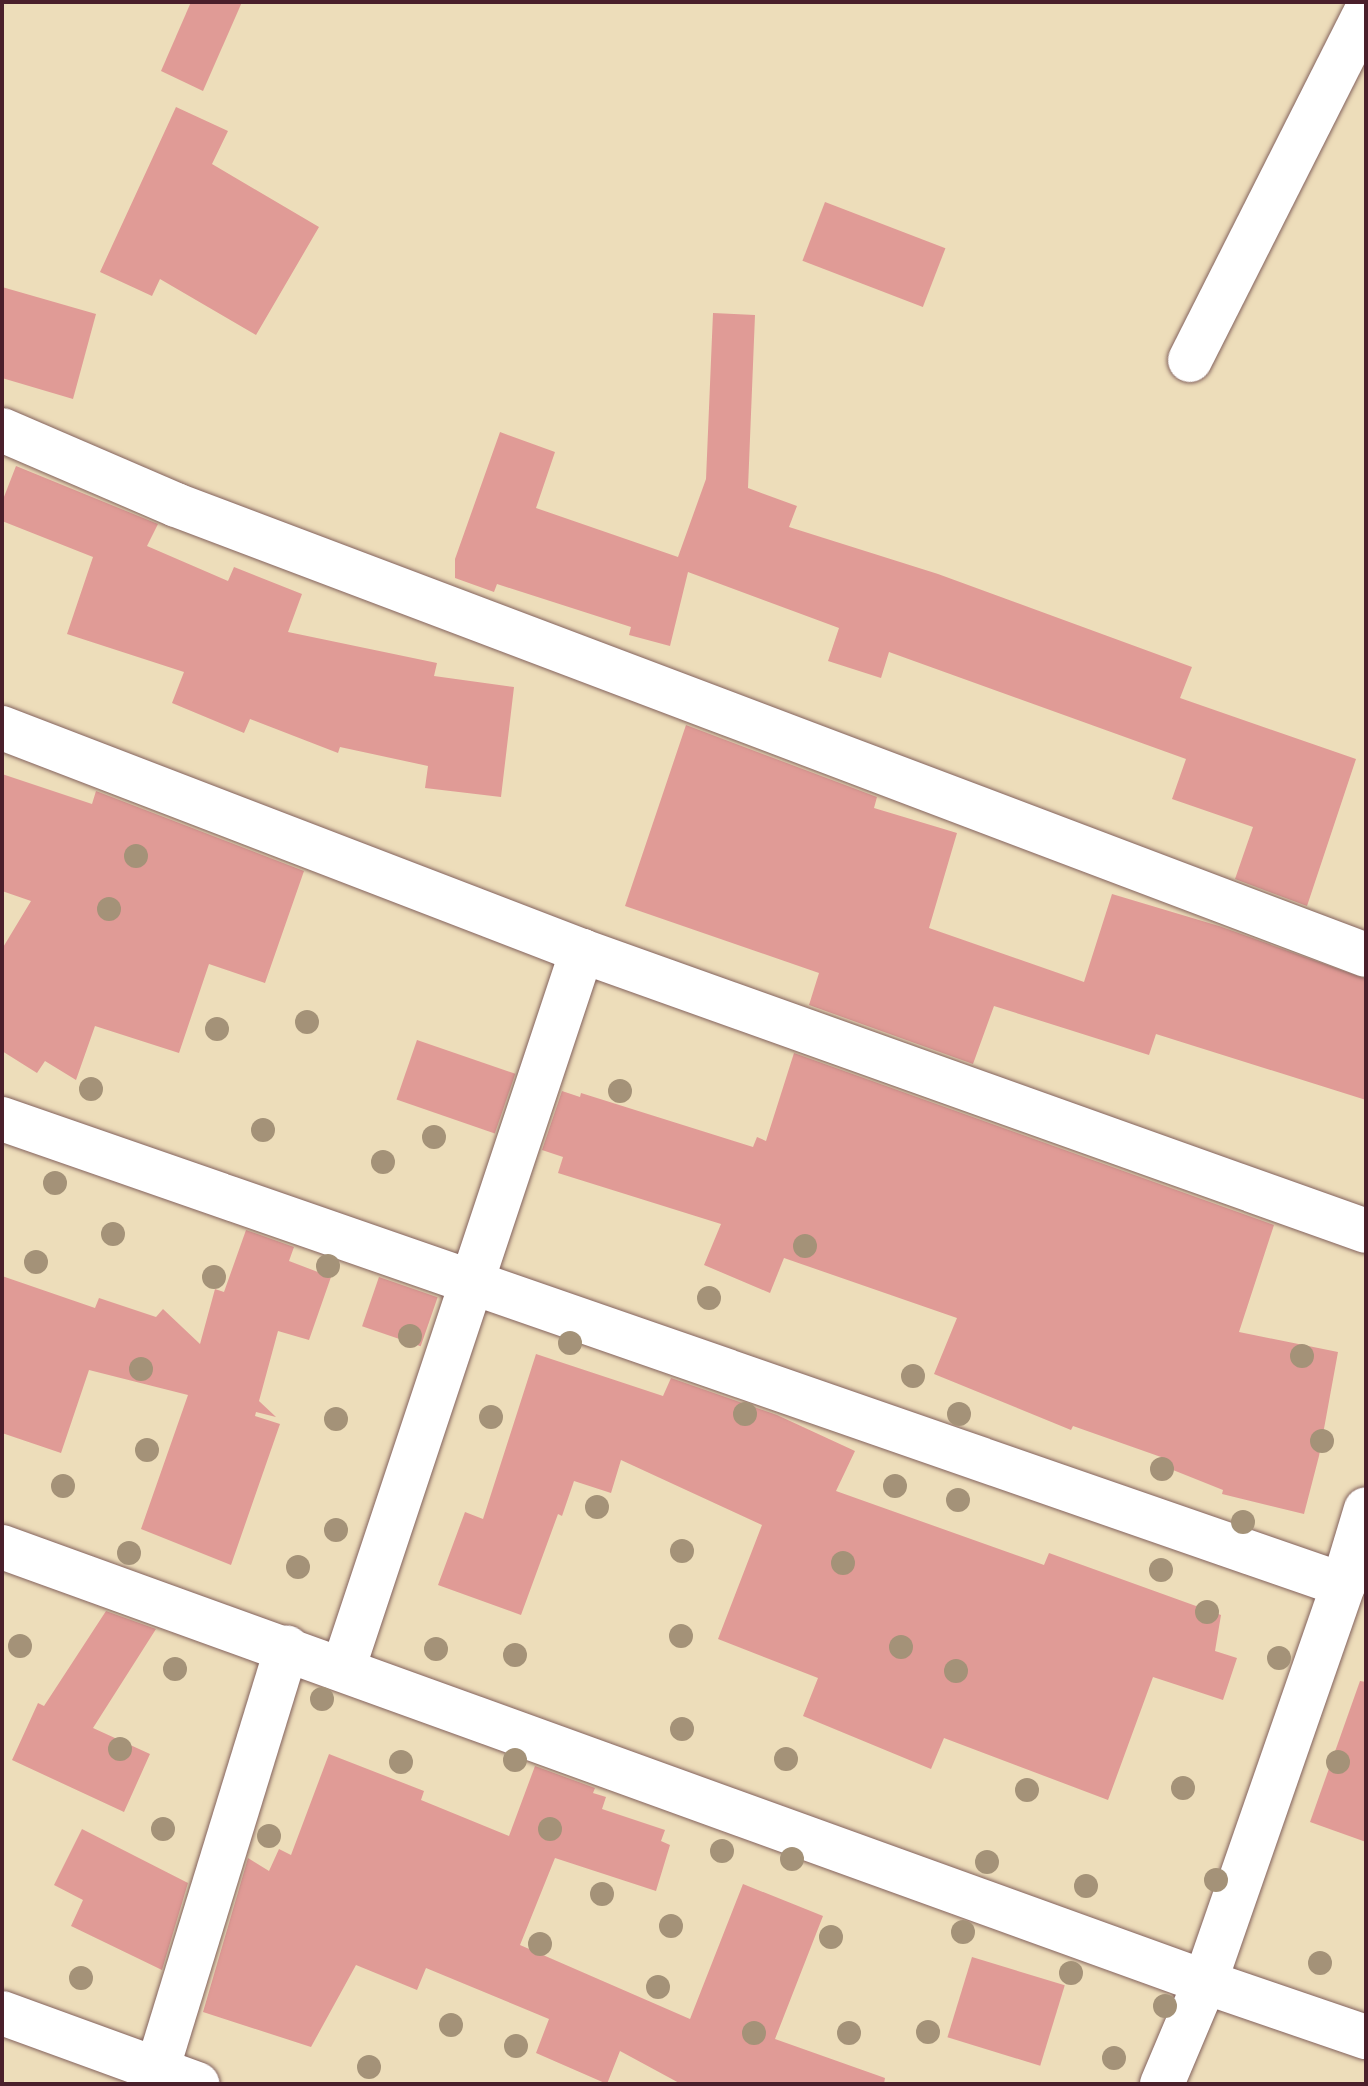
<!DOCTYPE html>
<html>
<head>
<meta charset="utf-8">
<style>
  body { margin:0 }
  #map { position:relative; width:1368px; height:2086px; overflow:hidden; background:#edddba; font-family:Mali,sans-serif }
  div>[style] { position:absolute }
  .building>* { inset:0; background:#e09b96; transform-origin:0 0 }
  .roads { filter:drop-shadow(0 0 2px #83625d) drop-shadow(0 0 2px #83625d) }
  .street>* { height:44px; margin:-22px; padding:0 22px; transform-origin:22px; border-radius:22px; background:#fff }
  .trees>* { width:24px; height:24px; margin:-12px; border-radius:50%; background:#a49278 }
  span { translate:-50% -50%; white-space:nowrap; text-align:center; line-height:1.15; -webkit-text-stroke:7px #fff; paint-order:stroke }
  .frame { position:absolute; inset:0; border:4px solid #4a1f2b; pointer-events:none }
</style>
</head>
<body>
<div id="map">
  <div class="building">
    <div style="clip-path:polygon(191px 2px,242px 2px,203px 91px,161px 71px)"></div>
    <div style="clip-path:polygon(176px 107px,228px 131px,212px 164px,319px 227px,256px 335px,160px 279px,152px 296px,100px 272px)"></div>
    <div style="left:825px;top:202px;width:129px;height:63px;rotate:21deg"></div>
    <div style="clip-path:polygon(2px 287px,96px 314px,73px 399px,2px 378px)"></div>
    <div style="clip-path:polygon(713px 313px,755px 315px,748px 488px,797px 506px,789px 527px,938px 574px,1192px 667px,1180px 698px,1356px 759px,1307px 906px,1235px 879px,1253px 827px,1172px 799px,1186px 759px,889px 652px,881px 678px,828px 661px,839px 628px,688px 572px,670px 646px,629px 635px,631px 627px,497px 584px,494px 592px,455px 578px,455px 559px,500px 432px,555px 452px,536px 508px,678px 557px,706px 479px)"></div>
    <div style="clip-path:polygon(16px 466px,158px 524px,147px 546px,228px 581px,234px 567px,302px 594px,288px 632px,437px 663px,434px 676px,514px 687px,501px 797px,425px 788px,428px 766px,340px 747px,338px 753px,250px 719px,244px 733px,172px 703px,184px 672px,67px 634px,93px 557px,2px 521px,2px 502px)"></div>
    <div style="clip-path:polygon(686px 725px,877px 797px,874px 808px,957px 833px,929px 928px,1084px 982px,1112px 894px,1219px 926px,1366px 979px,1366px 1100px,1156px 1034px,1149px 1055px,994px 1006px,973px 1064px,809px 1005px,819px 973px,625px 906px)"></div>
    <div style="clip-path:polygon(2px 774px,92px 804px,96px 791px,304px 871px,265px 983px,209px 964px,179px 1053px,95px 1026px,76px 1080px,45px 1061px,37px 1073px,2px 1051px,2px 949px,31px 901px,2px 891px)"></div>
    <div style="left:417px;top:1040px;width:104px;height:63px;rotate:19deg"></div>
    <div style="clip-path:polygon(794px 1053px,1274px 1225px,1239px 1332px,1338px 1352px,1319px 1456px,1304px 1514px,1222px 1494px,1223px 1490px,1158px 1464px,1161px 1457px,1073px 1426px,1071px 1430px,934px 1374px,957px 1318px,784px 1258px,770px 1293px,704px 1265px,721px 1224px,558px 1173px,563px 1157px,542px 1150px,562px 1091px,580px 1097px,581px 1093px,753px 1147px,757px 1137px,766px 1141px)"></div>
    <div style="clip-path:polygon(246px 1230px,294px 1247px,289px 1261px,331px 1277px,309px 1340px,278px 1331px,259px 1401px,276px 1417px,256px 1412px,255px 1416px,280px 1424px,231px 1565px,141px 1529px,188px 1395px,89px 1370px,61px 1453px,2px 1433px,2px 1276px,95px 1308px,99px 1298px,156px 1317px,163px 1309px,200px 1344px,215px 1289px,224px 1292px)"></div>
    <div style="left:379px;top:1277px;width:62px;height:52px;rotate:19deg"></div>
    <div style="clip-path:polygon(536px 1354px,663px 1396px,671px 1378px,777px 1415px,855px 1451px,836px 1491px,1044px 1565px,1049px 1553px,1221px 1615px,1215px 1651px,1237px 1658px,1223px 1700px,1153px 1677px,1108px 1800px,944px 1738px,931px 1769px,803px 1716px,818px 1678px,718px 1639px,762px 1525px,621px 1460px,611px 1493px,574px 1481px,562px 1516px,558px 1514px,521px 1615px,438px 1585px,465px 1512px,483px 1519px)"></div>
    <div style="clip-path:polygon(106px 1611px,156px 1629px,93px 1728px,150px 1754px,124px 1812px,12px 1760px,38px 1703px,44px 1706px)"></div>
    <div style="clip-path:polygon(1360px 1681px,1366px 1682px,1366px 1842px,1310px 1822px)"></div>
    <div style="clip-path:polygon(329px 1754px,424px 1791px,421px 1800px,509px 1836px,535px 1766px,595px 1788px,593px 1793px,606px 1797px,602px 1809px,665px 1830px,661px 1841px,670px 1845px,656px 1891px,555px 1858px,520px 1945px,690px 2019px,743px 1884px,823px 1916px,775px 2039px,885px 2078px,884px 2084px,681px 2084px,620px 2051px,607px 2084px,536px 2053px,549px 2019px,426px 1968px,417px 1990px,356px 1965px,311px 2047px,203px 2012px,248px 1858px,269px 1871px,279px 1849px,291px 1855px)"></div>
    <div style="clip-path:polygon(82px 1829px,188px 1883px,162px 1970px,71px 1926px,83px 1900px,54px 1885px)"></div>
    <div style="left:972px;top:1957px;width:97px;height:84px;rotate:17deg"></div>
  </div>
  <div class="roads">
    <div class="street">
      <div style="left:1190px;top:360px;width:391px;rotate:-63.2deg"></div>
      <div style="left:2px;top:430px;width:189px;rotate:23.3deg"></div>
      <div style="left:176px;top:505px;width:1272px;rotate:20.71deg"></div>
      <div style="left:2px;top:728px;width:621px;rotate:21.03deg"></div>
      <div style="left:582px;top:951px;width:832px;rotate:19.65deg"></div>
      <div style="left:2px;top:1119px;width:1420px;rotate:19.16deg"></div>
      <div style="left:2px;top:1547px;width:1279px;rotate:19.88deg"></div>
      <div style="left:1205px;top:1982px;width:170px;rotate:18.9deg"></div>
      <div style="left:343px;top:1669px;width:757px;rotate:-71.59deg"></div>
      <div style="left:2px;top:2013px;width:208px;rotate:20deg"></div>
      <div style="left:157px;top:2070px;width:442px;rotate:-72.9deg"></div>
      <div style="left:1162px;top:2084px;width:111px;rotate:-67.1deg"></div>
      <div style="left:1205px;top:1982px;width:420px;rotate:-70.8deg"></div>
      <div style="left:1343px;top:1585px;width:79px;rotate:-73.2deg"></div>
    </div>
  </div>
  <div class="trees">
    <div style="left:136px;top:856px"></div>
    <div style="left:109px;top:909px"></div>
    <div style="left:307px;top:1022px"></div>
    <div style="left:217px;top:1029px"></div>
    <div style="left:91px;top:1089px"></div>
    <div style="left:620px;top:1091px"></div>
    <div style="left:263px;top:1130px"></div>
    <div style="left:434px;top:1137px"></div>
    <div style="left:383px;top:1162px"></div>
    <div style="left:55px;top:1183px"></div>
    <div style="left:113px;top:1234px"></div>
    <div style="left:805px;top:1246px"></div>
    <div style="left:36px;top:1262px"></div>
    <div style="left:328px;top:1266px"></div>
    <div style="left:214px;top:1277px"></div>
    <div style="left:709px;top:1298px"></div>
    <div style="left:410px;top:1336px"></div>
    <div style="left:570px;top:1343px"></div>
    <div style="left:1302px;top:1356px"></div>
    <div style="left:141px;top:1369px"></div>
    <div style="left:913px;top:1376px"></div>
    <div style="left:745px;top:1414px"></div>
    <div style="left:959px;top:1414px"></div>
    <div style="left:491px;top:1417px"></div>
    <div style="left:336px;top:1419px"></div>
    <div style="left:1322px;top:1441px"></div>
    <div style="left:147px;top:1450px"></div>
    <div style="left:1162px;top:1469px"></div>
    <div style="left:63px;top:1486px"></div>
    <div style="left:895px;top:1486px"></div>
    <div style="left:958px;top:1500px"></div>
    <div style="left:597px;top:1507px"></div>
    <div style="left:1243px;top:1522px"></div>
    <div style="left:336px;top:1530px"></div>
    <div style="left:682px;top:1551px"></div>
    <div style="left:129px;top:1553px"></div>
    <div style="left:843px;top:1563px"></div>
    <div style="left:298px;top:1567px"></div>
    <div style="left:1161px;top:1570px"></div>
    <div style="left:1207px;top:1612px"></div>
    <div style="left:681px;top:1636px"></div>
    <div style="left:20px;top:1646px"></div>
    <div style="left:901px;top:1647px"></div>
    <div style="left:436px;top:1649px"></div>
    <div style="left:515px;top:1655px"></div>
    <div style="left:1279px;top:1658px"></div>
    <div style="left:175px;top:1669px"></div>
    <div style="left:956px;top:1671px"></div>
    <div style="left:322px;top:1699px"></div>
    <div style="left:682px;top:1729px"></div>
    <div style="left:120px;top:1749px"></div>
    <div style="left:786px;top:1759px"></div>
    <div style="left:515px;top:1760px"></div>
    <div style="left:401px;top:1762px"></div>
    <div style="left:1338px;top:1762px"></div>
    <div style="left:1183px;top:1788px"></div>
    <div style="left:1027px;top:1790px"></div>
    <div style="left:163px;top:1829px"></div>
    <div style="left:550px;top:1829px"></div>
    <div style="left:269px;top:1836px"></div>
    <div style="left:722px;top:1851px"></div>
    <div style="left:792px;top:1859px"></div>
    <div style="left:987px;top:1862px"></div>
    <div style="left:1216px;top:1880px"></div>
    <div style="left:1086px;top:1886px"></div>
    <div style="left:602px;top:1894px"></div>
    <div style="left:671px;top:1926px"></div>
    <div style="left:963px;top:1932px"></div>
    <div style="left:831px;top:1937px"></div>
    <div style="left:540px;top:1944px"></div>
    <div style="left:1320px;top:1963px"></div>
    <div style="left:1071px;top:1973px"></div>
    <div style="left:81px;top:1978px"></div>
    <div style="left:658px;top:1987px"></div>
    <div style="left:1165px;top:2006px"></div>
    <div style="left:451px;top:2025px"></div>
    <div style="left:928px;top:2032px"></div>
    <div style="left:754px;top:2033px"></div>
    <div style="left:849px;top:2033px"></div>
    <div style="left:516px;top:2046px"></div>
    <div style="left:1114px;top:2058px"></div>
    <div style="left:369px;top:2067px"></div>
  </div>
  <div class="frame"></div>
</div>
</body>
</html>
